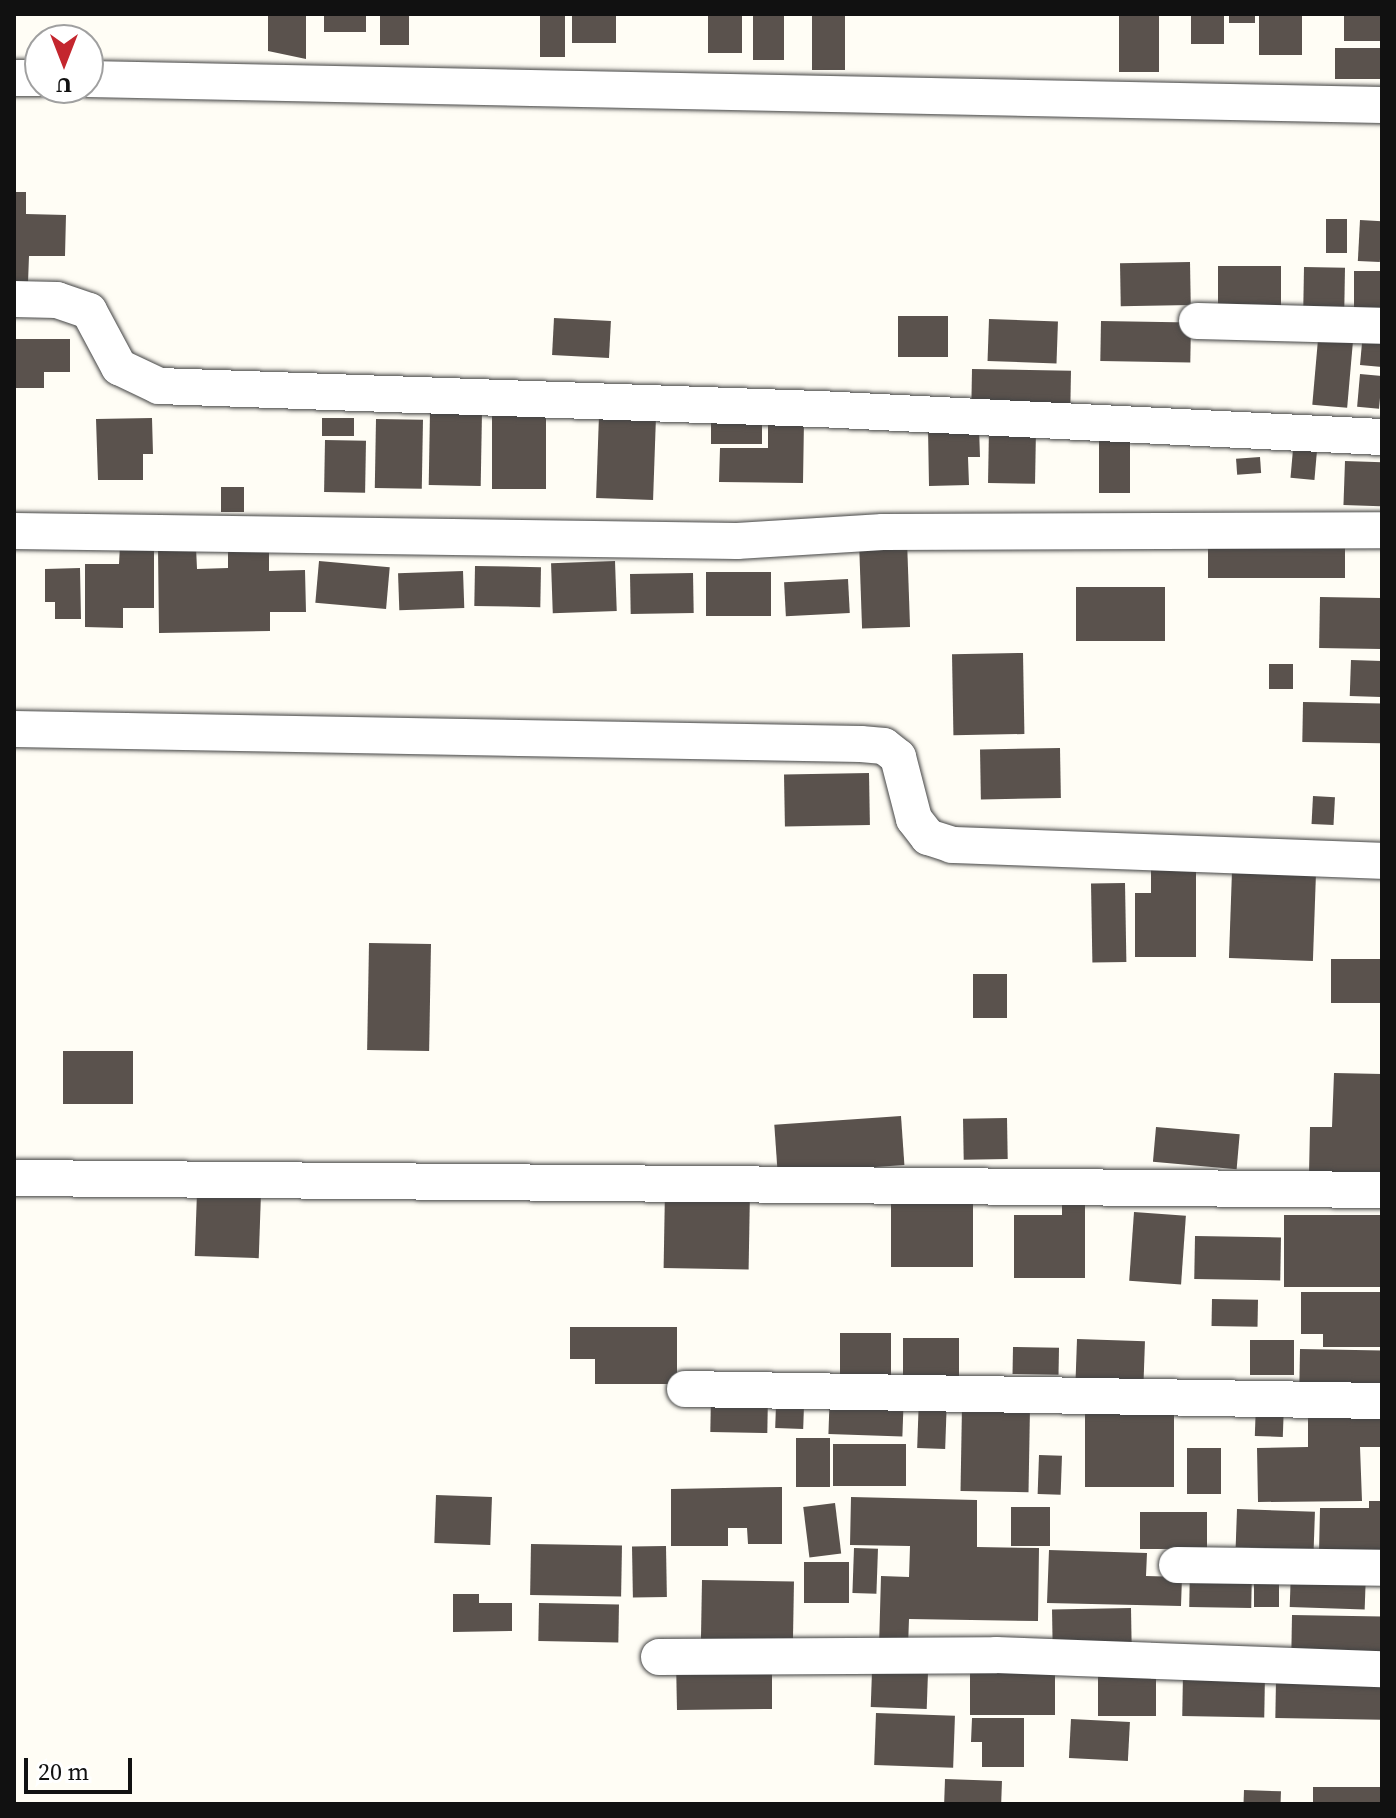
<!DOCTYPE html>
<html>
<head>
<meta charset="utf-8">
<style>
  body { margin:0 }
  #map { position:relative; width:1396px; height:1818px; overflow:hidden; background:#fffdf5; font-family:"Source Serif 4",serif }
  div>[style] { position:absolute }
  .building>* { inset:0; background:#5a524d; transform-origin:0 0 }
  .roads { filter:drop-shadow(0 0 2px #444) drop-shadow(0 0 2px #444) }
  .minor>* { height:36px; margin:-18px; padding:0 18px; transform-origin:18px; border-radius:18px; background:#fff }
  span { translate:-50% -50%; white-space:nowrap; text-align:center; line-height:1.15; -webkit-text-stroke:8px #fff; paint-order:stroke }
  .frame { position:absolute; inset:0; border:16px solid #111; pointer-events:none }
  .north { position:absolute; left:24px; top:24px; width:80px; height:80px; box-sizing:border-box; background:#fff; border:2px solid #a0a0a0; border-radius:50%; rotate:180deg; font-size:22px; font-weight:700; line-height:32px; text-align:center; color:#111 }
  .north::after { content:''; display:block; margin:auto; width:28px; height:36px; background:#c4262e; clip-path:polygon(50% 0,100% 100%,50% 72%,0 100%) }
  .scale { position:absolute; left:24px; top:1758px; width:108px; height:36px; box-sizing:border-box; border:4px solid #111; border-top:0; padding-left:10px; font-size:24px; line-height:28px; white-space:nowrap; color:#111; -webkit-text-stroke:6px #fff; paint-order:stroke }
</style>
</head>
<body>
<div id="map">
  <div class="building">
    <div style="clip-path:polygon(268px 14px,306px 14px,306px 59px,268px 51px)"></div>
    <div style="left:324px;top:14px;width:42px;height:18px"></div>
    <div style="left:380px;top:14px;width:29px;height:31px"></div>
    <div style="left:540px;top:14px;width:25px;height:43px"></div>
    <div style="left:572px;top:14px;width:44px;height:29px"></div>
    <div style="left:708px;top:14px;width:34px;height:39px"></div>
    <div style="left:753px;top:14px;width:31px;height:46px"></div>
    <div style="left:812px;top:14px;width:33px;height:56px"></div>
    <div style="left:1119px;top:14px;width:40px;height:58px"></div>
    <div style="left:1191px;top:14px;width:33px;height:30px"></div>
    <div style="left:1229px;top:14px;width:26px;height:9px"></div>
    <div style="left:1259px;top:14px;width:43px;height:41px"></div>
    <div style="left:1344px;top:14px;width:38px;height:27px"></div>
    <div style="left:1335px;top:48px;width:47px;height:31px"></div>
    <div style="clip-path:polygon(14px 192px,26px 192px,26px 214px,66px 215px,65px 256px,29px 256px,28px 283px,14px 283px)"></div>
    <div style="left:1326px;top:219px;width:21px;height:34px"></div>
    <div style="left:1360px;top:220px;width:22px;height:41px;rotate:3deg"></div>
    <div style="left:1190px;top:262px;width:43px;height:70px;rotate:89deg"></div>
    <div style="left:1218px;top:266px;width:63px;height:44px"></div>
    <div style="left:1304px;top:267px;width:41px;height:41px;rotate:1deg"></div>
    <div style="left:1382px;top:271px;width:49px;height:28px;rotate:90deg"></div>
    <div style="left:898px;top:316px;width:50px;height:41px"></div>
    <div style="left:554px;top:318px;width:57px;height:37px;rotate:3deg"></div>
    <div style="left:989px;top:319px;width:69px;height:42px;rotate:2deg"></div>
    <div style="left:1101px;top:321px;width:90px;height:40px;rotate:1deg"></div>
    <div style="left:1319px;top:328px;width:35px;height:77px;rotate:5deg"></div>
    <div style="clip-path:polygon(1363px 332px,1382px 333px,1382px 367px,1360px 365px)"></div>
    <div style="clip-path:polygon(14px 339px,70px 339px,70px 372px,44px 372px,44px 388px,14px 388px)"></div>
    <div style="left:972px;top:369px;width:99px;height:36px;rotate:1deg"></div>
    <div style="left:1360px;top:374px;width:22px;height:33px;rotate:5deg"></div>
    <div style="left:430px;top:411px;width:52px;height:74px;rotate:1deg"></div>
    <div style="left:546px;top:415px;width:74px;height:54px;rotate:90deg"></div>
    <div style="left:599px;top:415px;width:57px;height:83px;rotate:2deg"></div>
    <div style="left:762px;top:417px;width:27px;height:51px;rotate:90deg"></div>
    <div style="clip-path:polygon(152px 418px,153px 454px,143px 454px,143px 480px,98px 480px,96px 419px)"></div>
    <div style="left:322px;top:418px;width:32px;height:18px"></div>
    <div style="left:376px;top:419px;width:47px;height:69px;rotate:1deg"></div>
    <div style="clip-path:polygon(768px 419px,804px 420px,803px 483px,719px 482px,720px 448px,768px 448px)"></div>
    <div style="clip-path:polygon(979px 427px,980px 457px,968px 457px,969px 485px,929px 486px,928px 428px)"></div>
    <div style="left:989px;top:428px;width:47px;height:55px;rotate:1deg"></div>
    <div style="left:1099px;top:433px;width:31px;height:60px"></div>
    <div style="left:1294px;top:438px;width:24px;height:40px;rotate:5deg"></div>
    <div style="left:325px;top:440px;width:41px;height:52px;rotate:1deg"></div>
    <div style="left:1260px;top:457px;width:16px;height:24px;rotate:86deg"></div>
    <div style="left:1345px;top:461px;width:37px;height:44px;rotate:2deg"></div>
    <div style="left:244px;top:487px;width:25px;height:23px;rotate:90deg"></div>
    <div style="left:1208px;top:534px;width:137px;height:44px"></div>
    <div style="left:907px;top:540px;width:87px;height:48px;rotate:88deg"></div>
    <div style="clip-path:polygon(228px 544px,269px 544px,269px 571px,305px 570px,306px 612px,270px 612px,270px 631px,159px 633px,158px 548px,196px 547px,197px 569px,228px 568px)"></div>
    <div style="clip-path:polygon(120px 545px,154px 546px,154px 608px,123px 608px,123px 628px,85px 627px,85px 564px,119px 564px)"></div>
    <div style="left:319px;top:561px;width:71px;height:42px;rotate:5deg"></div>
    <div style="left:615px;top:561px;width:50px;height:64px;rotate:88deg"></div>
    <div style="left:475px;top:566px;width:66px;height:40px;rotate:1deg"></div>
    <div style="clip-path:polygon(80px 568px,81px 619px,55px 619px,55px 602px,45px 602px,45px 569px)"></div>
    <div style="left:463px;top:571px;width:37px;height:65px;rotate:88deg"></div>
    <div style="left:706px;top:572px;width:65px;height:44px"></div>
    <div style="left:693px;top:573px;width:40px;height:63px;rotate:89deg"></div>
    <div style="left:848px;top:579px;width:34px;height:64px;rotate:87deg"></div>
    <div style="left:1076px;top:587px;width:89px;height:54px"></div>
    <div style="left:1320px;top:597px;width:62px;height:51px;rotate:1deg"></div>
    <div style="left:1023px;top:653px;width:81px;height:71px;rotate:89deg"></div>
    <div style="left:1351px;top:660px;width:31px;height:36px;rotate:2deg"></div>
    <div style="left:1269px;top:664px;width:24px;height:25px"></div>
    <div style="left:1303px;top:702px;width:79px;height:40px;rotate:1deg"></div>
    <div style="left:1060px;top:748px;width:50px;height:80px;rotate:89deg"></div>
    <div style="left:869px;top:773px;width:52px;height:85px;rotate:89deg"></div>
    <div style="left:1313px;top:796px;width:22px;height:28px;rotate:3deg"></div>
    <div style="clip-path:polygon(1151px 869px,1196px 869px,1196px 957px,1135px 957px,1135px 893px,1151px 893px)"></div>
    <div style="left:1232px;top:871px;width:84px;height:87px;rotate:2deg"></div>
    <div style="left:1125px;top:883px;width:79px;height:34px;rotate:89deg"></div>
    <div style="left:369px;top:943px;width:62px;height:107px;rotate:1deg"></div>
    <div style="left:1382px;top:959px;width:44px;height:51px;rotate:90deg"></div>
    <div style="left:973px;top:974px;width:34px;height:44px"></div>
    <div style="left:63px;top:1051px;width:70px;height:53px"></div>
    <div style="clip-path:polygon(1334px 1073px,1382px 1074px,1382px 1175px,1309px 1174px,1310px 1127px,1332px 1127px)"></div>
    <div style="left:901px;top:1116px;width:49px;height:127px;rotate:86deg"></div>
    <div style="left:1007px;top:1118px;width:41px;height:44px;rotate:89deg"></div>
    <div style="left:1156px;top:1127px;width:84px;height:35px;rotate:5deg"></div>
    <div style="left:665px;top:1189px;width:85px;height:79px;rotate:1deg"></div>
    <div style="left:197px;top:1192px;width:64px;height:64px;rotate:2deg"></div>
    <div style="left:891px;top:1197px;width:82px;height:70px"></div>
    <div style="clip-path:polygon(1062px 1201px,1085px 1201px,1085px 1278px,1014px 1278px,1014px 1215px,1062px 1215px)"></div>
    <div style="left:1134px;top:1212px;width:52px;height:69px;rotate:4deg"></div>
    <div style="left:1382px;top:1215px;width:72px;height:98px;rotate:90deg"></div>
    <div style="left:1195px;top:1236px;width:86px;height:43px;rotate:1deg"></div>
    <div style="clip-path:polygon(1301px 1292px,1381px 1292px,1381px 1347px,1323px 1347px,1323px 1334px,1301px 1334px)"></div>
    <div style="left:1212px;top:1299px;width:46px;height:27px;rotate:1deg"></div>
    <div style="clip-path:polygon(570px 1327px,677px 1327px,677px 1384px,595px 1384px,595px 1359px,570px 1359px)"></div>
    <div style="left:840px;top:1333px;width:51px;height:44px"></div>
    <div style="left:903px;top:1338px;width:56px;height:47px"></div>
    <div style="left:1077px;top:1339px;width:68px;height:39px;rotate:2deg"></div>
    <div style="left:1250px;top:1340px;width:44px;height:35px"></div>
    <div style="left:1013px;top:1347px;width:46px;height:27px;rotate:1deg"></div>
    <div style="left:1300px;top:1349px;width:82px;height:44px;rotate:1deg"></div>
    <div style="left:830px;top:1389px;width:74px;height:45px;rotate:2deg"></div>
    <div style="left:711px;top:1393px;width:57px;height:39px;rotate:1deg"></div>
    <div style="left:919px;top:1396px;width:28px;height:52px;rotate:2deg"></div>
    <div style="left:1256px;top:1402px;width:28px;height:34px;rotate:2deg"></div>
    <div style="left:776px;top:1405px;width:28px;height:23px;rotate:2deg"></div>
    <div style="clip-path:polygon(1382px 1405px,1382px 1447px,1360px 1447px,1362px 1501px,1258px 1502px,1257px 1448px,1308px 1447px,1308px 1406px)"></div>
    <div style="left:962px;top:1406px;width:68px;height:85px;rotate:1deg"></div>
    <div style="left:1085px;top:1414px;width:89px;height:73px"></div>
    <div style="left:796px;top:1438px;width:34px;height:49px"></div>
    <div style="left:833px;top:1444px;width:73px;height:42px"></div>
    <div style="left:1187px;top:1448px;width:34px;height:46px"></div>
    <div style="left:1039px;top:1455px;width:23px;height:39px;rotate:2deg"></div>
    <div style="clip-path:polygon(782px 1487px,782px 1544px,748px 1544px,747px 1528px,728px 1528px,728px 1546px,671px 1546px,671px 1489px)"></div>
    <div style="left:436px;top:1495px;width:56px;height:48px;rotate:2deg"></div>
    <div style="clip-path:polygon(851px 1497px,977px 1500px,977px 1547px,1039px 1548px,1038px 1621px,909px 1619px,908px 1647px,879px 1647px,881px 1576px,909px 1577px,910px 1546px,850px 1545px)"></div>
    <div style="clip-path:polygon(1369px 1501px,1382px 1501px,1382px 1555px,1319px 1554px,1320px 1508px,1369px 1508px)"></div>
    <div style="left:835px;top:1503px;width:51px;height:32px;rotate:83deg"></div>
    <div style="left:1011px;top:1507px;width:39px;height:39px"></div>
    <div style="left:1237px;top:1509px;width:78px;height:38px;rotate:2deg"></div>
    <div style="left:1140px;top:1512px;width:67px;height:37px"></div>
    <div style="left:531px;top:1544px;width:91px;height:51px;rotate:1deg"></div>
    <div style="left:666px;top:1546px;width:51px;height:34px;rotate:89deg"></div>
    <div style="left:854px;top:1548px;width:24px;height:45px;rotate:2deg"></div>
    <div style="clip-path:polygon(1049px 1550px,1147px 1553px,1146px 1576px,1182px 1577px,1181px 1606px,1047px 1603px)"></div>
    <div style="left:804px;top:1562px;width:45px;height:41px"></div>
    <div style="left:1190px;top:1564px;width:62px;height:43px;rotate:1deg"></div>
    <div style="left:1254px;top:1570px;width:25px;height:37px"></div>
    <div style="left:1291px;top:1570px;width:75px;height:37px;rotate:2deg"></div>
    <div style="left:702px;top:1580px;width:92px;height:61px;rotate:1deg"></div>
    <div style="clip-path:polygon(453px 1594px,479px 1594px,479px 1603px,512px 1603px,512px 1631px,453px 1632px)"></div>
    <div style="left:539px;top:1603px;width:80px;height:38px;rotate:1deg"></div>
    <div style="left:1131px;top:1608px;width:40px;height:79px;rotate:89deg"></div>
    <div style="left:1292px;top:1615px;width:90px;height:46px;rotate:1deg"></div>
    <div style="clip-path:polygon(676px 1661px,772px 1670px,772px 1709px,677px 1710px)"></div>
    <div style="left:872px;top:1671px;width:56px;height:36px;rotate:2deg"></div>
    <div style="left:970px;top:1671px;width:85px;height:44px"></div>
    <div style="left:1098px;top:1672px;width:58px;height:44px"></div>
    <div style="left:1183px;top:1673px;width:82px;height:43px;rotate:1deg"></div>
    <div style="left:1276px;top:1680px;width:106px;height:38px;rotate:1deg"></div>
    <div style="left:876px;top:1713px;width:79px;height:52px;rotate:2deg"></div>
    <div style="clip-path:polygon(972px 1718px,1024px 1718px,1024px 1767px,982px 1767px,982px 1742px,971px 1742px)"></div>
    <div style="left:1071px;top:1719px;width:59px;height:39px;rotate:3deg"></div>
    <div style="left:945px;top:1779px;width:57px;height:25px;rotate:2deg"></div>
    <div style="left:1313px;top:1787px;width:69px;height:17px"></div>
    <div style="left:1244px;top:1790px;width:37px;height:14px;rotate:2deg"></div>
  </div>
  <div class="roads">
    <div class="minor">
      <div style="left:14px;top:78px;width:26px"></div>
      <div style="left:88px;top:79px;width:1294px;rotate:1.15deg"></div>
      <div style="left:14px;top:299px;width:43px;rotate:1.3deg"></div>
      <div style="left:57px;top:300px;width:34px;rotate:19deg"></div>
      <div style="left:89px;top:311px;width:64px;rotate:61.8deg"></div>
      <div style="left:119px;top:367px;width:44px;rotate:25.4deg"></div>
      <div style="left:159px;top:386px;width:660px;rotate:2deg"></div>
      <div style="left:819px;top:409px;width:564px;rotate:2.85deg"></div>
      <div style="left:1197px;top:321px;width:185px;rotate:1.5deg"></div>
      <div style="left:14px;top:531px;width:723px;rotate:0.79deg"></div>
      <div style="left:737px;top:541px;width:146px;rotate:-3.5deg"></div>
      <div style="left:883px;top:532px;width:499px;rotate:-0.2deg"></div>
      <div style="left:14px;top:729px;width:847px;rotate:1.01deg"></div>
      <div style="left:861px;top:744px;width:23px;rotate:5deg"></div>
      <div style="left:884px;top:746px;width:18px;rotate:38deg"></div>
      <div style="left:898px;top:757px;width:64px;rotate:75.5deg"></div>
      <div style="left:914px;top:819px;width:23px;rotate:52deg"></div>
      <div style="left:928px;top:837px;width:25px;rotate:18deg"></div>
      <div style="left:952px;top:845px;width:430px;rotate:2.1deg"></div>
      <div style="left:14px;top:1178px;width:1368px;rotate:0.5deg"></div>
      <div style="left:685px;top:1389px;width:697px;rotate:0.99deg"></div>
      <div style="left:1177px;top:1565px;width:205px;rotate:0.8deg"></div>
      <div style="left:659px;top:1657px;width:337px;rotate:-0.3deg"></div>
      <div style="left:996px;top:1655px;width:386px;rotate:2.1deg"></div>
    </div>
  </div>
  <div class="frame"></div>
  <div class="north">U</div>
  <div class="scale">20 m</div>
</div>
</body>
</html>
